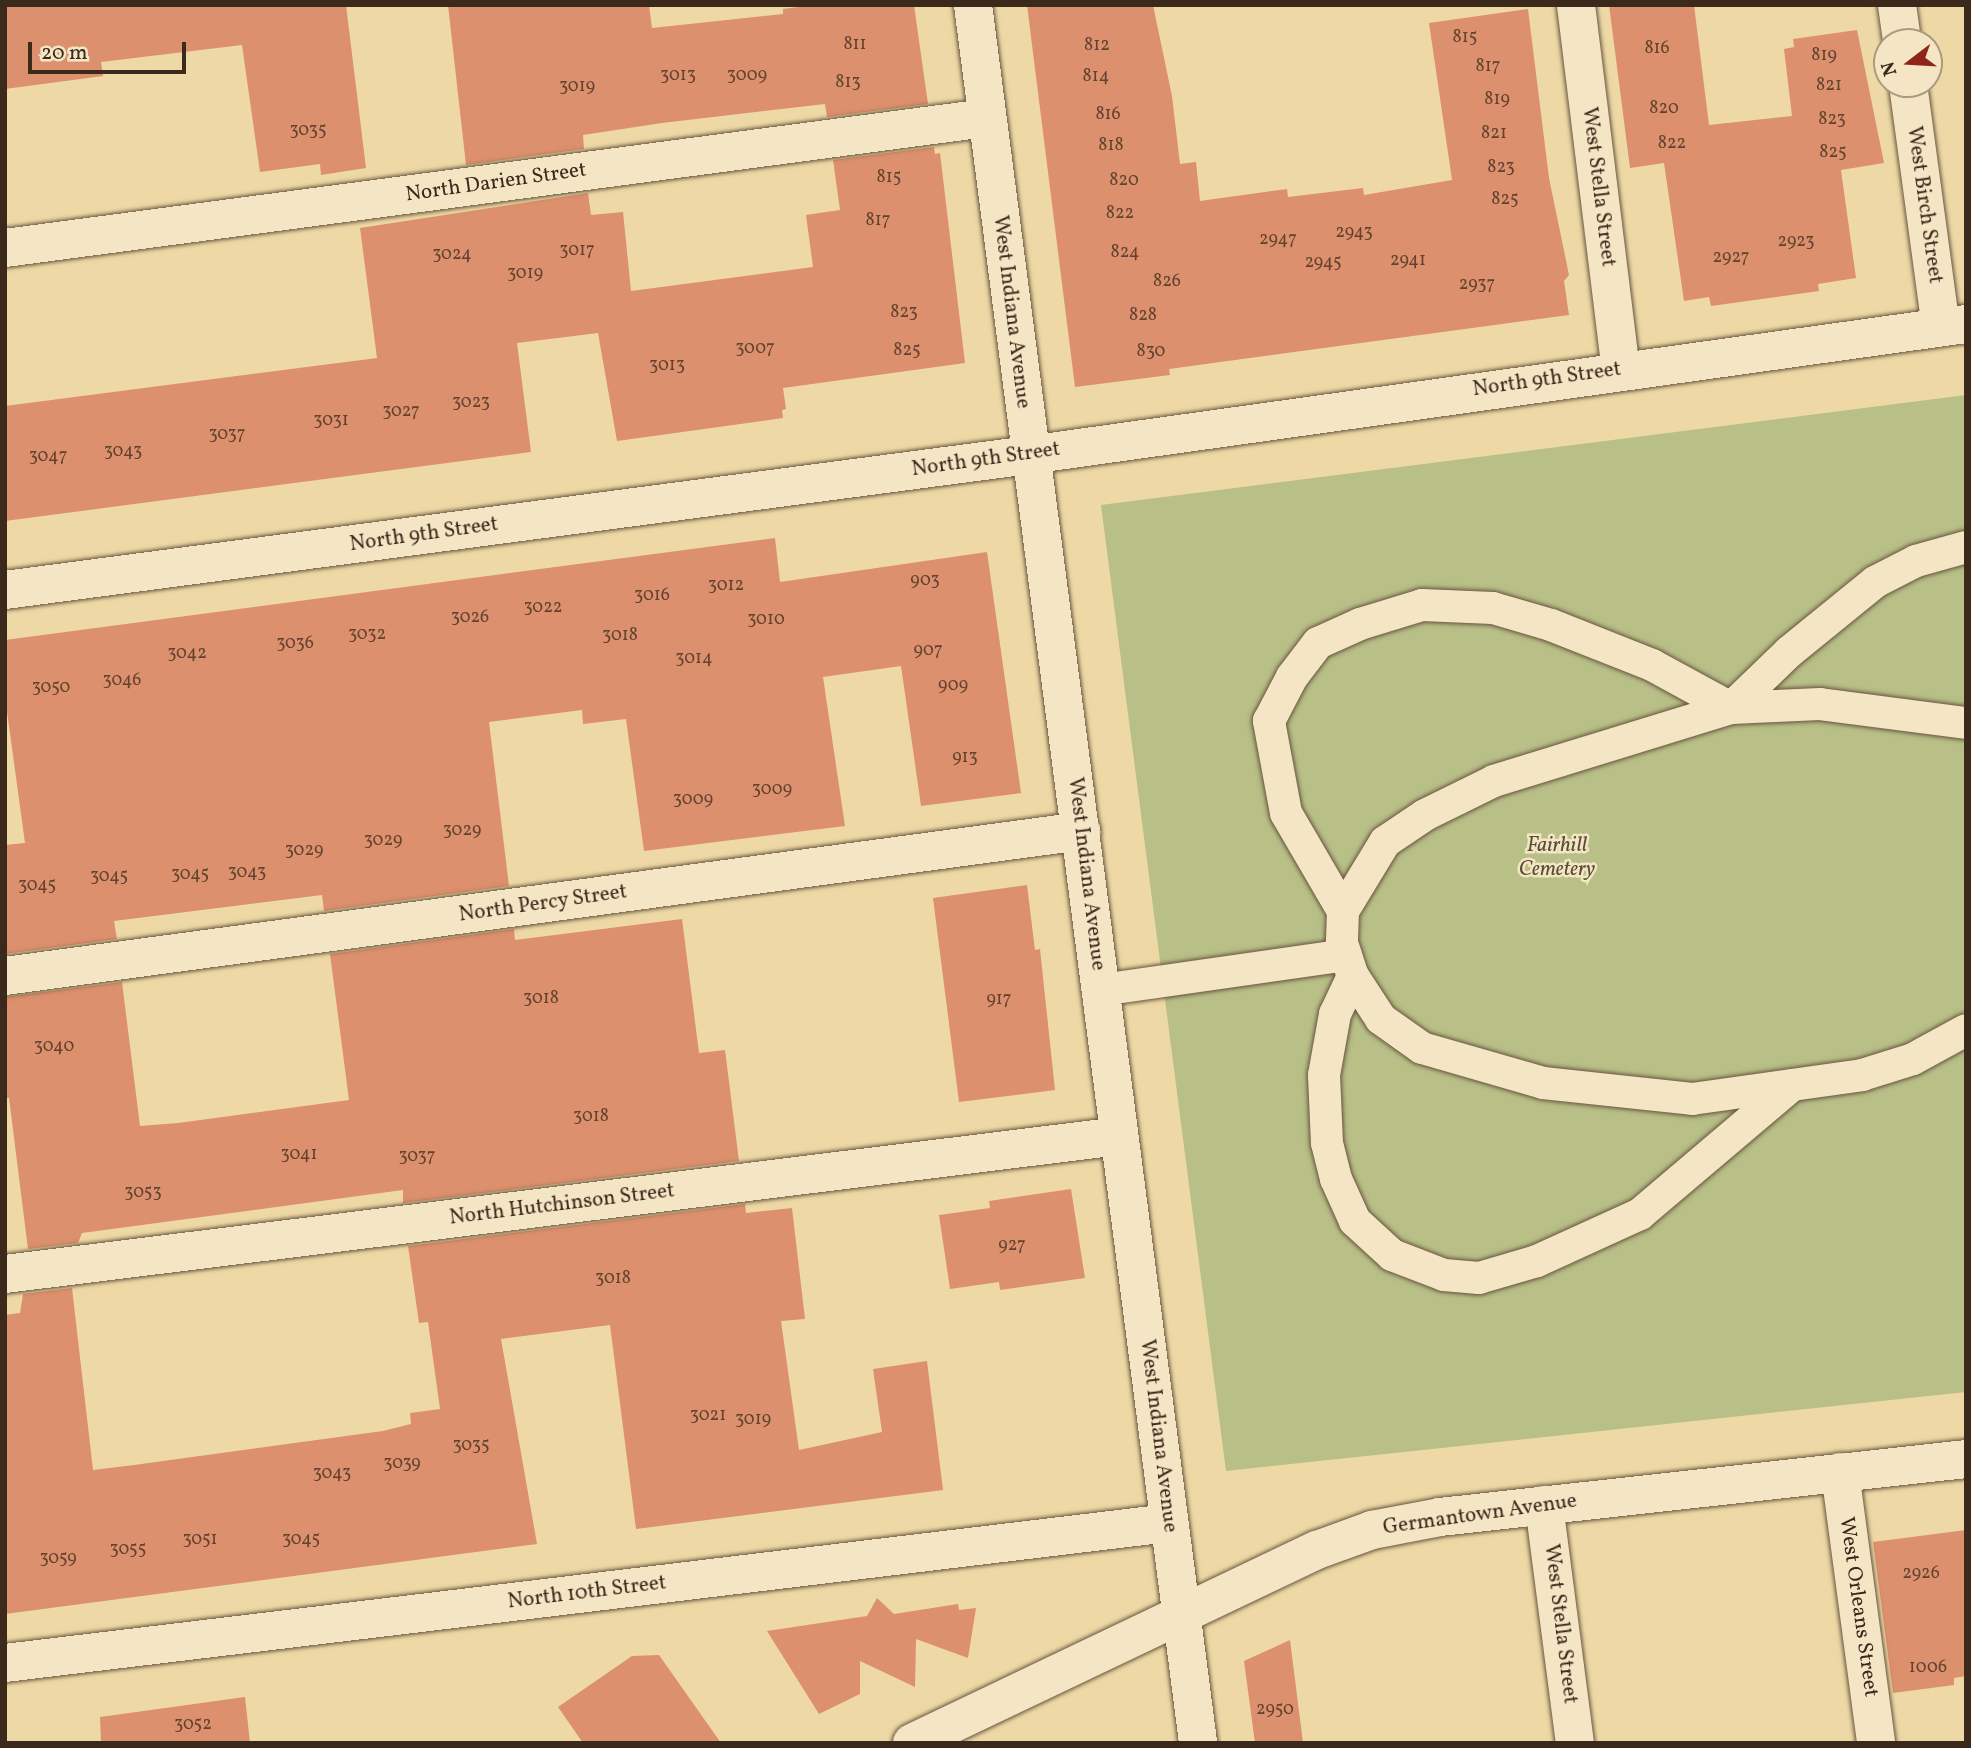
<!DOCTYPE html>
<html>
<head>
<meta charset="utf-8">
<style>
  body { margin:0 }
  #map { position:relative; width:1971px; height:1748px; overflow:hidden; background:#eed9a6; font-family:Vollkorn,serif }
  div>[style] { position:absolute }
  .green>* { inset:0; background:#b8bf87 }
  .building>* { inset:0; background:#dc906d }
  .roads { filter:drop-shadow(0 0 2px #68553e) drop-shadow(0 0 2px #68553e) }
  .service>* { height:32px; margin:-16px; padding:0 16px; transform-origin:16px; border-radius:16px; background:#f4e6c5 }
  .minor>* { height:38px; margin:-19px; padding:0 19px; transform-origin:19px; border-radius:19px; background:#f4e6c5 }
  .tertiary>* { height:38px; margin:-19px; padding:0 19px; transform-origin:19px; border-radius:19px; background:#f4e6c5 }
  span { translate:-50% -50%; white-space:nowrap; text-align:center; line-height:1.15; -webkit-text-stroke:5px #f4e6c5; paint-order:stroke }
  .number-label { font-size:18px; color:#634330 }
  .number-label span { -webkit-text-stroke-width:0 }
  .street-label { font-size:21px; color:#3b291c }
  .park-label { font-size:21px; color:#5a4e37; font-style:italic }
  .frame { position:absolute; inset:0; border:7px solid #3b291c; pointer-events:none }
  .north { position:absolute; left:1873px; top:28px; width:70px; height:70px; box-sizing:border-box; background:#f4e6c5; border:2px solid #aa9a81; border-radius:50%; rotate:253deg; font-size:19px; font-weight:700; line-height:28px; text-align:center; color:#3b291c }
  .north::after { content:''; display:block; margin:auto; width:24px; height:32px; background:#8f2418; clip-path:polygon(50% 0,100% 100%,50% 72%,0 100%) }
  .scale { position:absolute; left:28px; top:42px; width:158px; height:32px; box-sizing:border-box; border:4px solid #3b291c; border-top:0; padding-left:9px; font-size:21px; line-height:24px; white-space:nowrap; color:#3b291c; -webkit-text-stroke:5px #f4e6c5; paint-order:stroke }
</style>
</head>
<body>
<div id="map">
  <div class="green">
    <div style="clip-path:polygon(1966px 395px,1966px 1392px,1226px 1471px,1101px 505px)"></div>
  </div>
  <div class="building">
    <div style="clip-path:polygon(5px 5px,346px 5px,366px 168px,321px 175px,320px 164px,260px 172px,242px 45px,101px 62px,103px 76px,5px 89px)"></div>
    <div style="clip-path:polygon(448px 5px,649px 5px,652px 28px,783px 14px,783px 9px,813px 5px,914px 5px,928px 104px,827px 117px,825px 104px,662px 123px,583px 135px,584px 149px,466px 165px)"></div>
    <div style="clip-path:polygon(1027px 5px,1153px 5px,1172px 96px,1180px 164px,1196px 162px,1200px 201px,1287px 189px,1288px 197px,1363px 188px,1364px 195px,1452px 180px,1429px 23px,1528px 9px,1549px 178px,1569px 275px,1564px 281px,1569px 315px,1169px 369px,1170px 375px,1075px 387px)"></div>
    <div style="clip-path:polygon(1609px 5px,1694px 5px,1709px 125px,1792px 116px,1784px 49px,1794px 47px,1793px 39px,1857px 30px,1884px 163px,1841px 170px,1856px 278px,1818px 284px,1819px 291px,1711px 306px,1709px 297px,1684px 301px,1664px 163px,1630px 168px)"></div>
    <div style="clip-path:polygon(934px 147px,935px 154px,940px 153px,965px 363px,783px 388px,786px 409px,782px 410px,783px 418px,617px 441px,598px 333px,517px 343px,531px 452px,5px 521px,5px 406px,377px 358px,360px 228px,588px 193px,591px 215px,623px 212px,631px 291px,813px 267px,806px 215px,840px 210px,833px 160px)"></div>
    <div style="clip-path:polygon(775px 538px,780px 582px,987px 552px,1021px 793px,921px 806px,901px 666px,823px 677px,845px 826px,644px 851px,626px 719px,583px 724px,582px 710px,489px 722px,509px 886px,324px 911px,322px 895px,114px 921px,117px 939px,5px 954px,5px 845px,25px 843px,5px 697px,5px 640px)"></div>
    <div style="clip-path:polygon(1027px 885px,1035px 950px,1040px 949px,1055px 1090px,959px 1102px,933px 898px)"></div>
    <div style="clip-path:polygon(682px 919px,699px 1053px,725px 1050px,739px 1161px,403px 1203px,403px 1190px,82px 1233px,78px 1243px,28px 1249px,9px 1098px,5px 1098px,5px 997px,122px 982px,140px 1126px,178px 1123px,349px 1100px,330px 954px,514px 929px,515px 940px)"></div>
    <div style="clip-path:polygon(1071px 1189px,1085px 1278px,1000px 1290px,999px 1282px,950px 1289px,939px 1215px,990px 1208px,989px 1201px)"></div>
    <div style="clip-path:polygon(745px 1204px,746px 1213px,792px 1208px,805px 1319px,781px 1321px,799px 1450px,882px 1432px,873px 1369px,927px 1361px,943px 1490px,636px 1529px,610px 1325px,501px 1339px,537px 1544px,5px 1614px,5px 1315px,20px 1313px,23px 1294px,72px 1288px,93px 1470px,134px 1465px,383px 1431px,411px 1424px,410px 1413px,440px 1409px,428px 1322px,419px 1323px,408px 1246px)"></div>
    <div style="clip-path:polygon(1966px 1530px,1966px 1676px,1954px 1678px,1954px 1685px,1893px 1693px,1873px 1542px)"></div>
    <div style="clip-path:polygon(877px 1598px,894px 1614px,958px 1604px,959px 1610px,976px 1608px,968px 1658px,916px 1639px,915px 1687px,860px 1661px,860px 1694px,819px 1714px,767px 1631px,867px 1616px)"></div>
    <div style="clip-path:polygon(1290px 1640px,1303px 1743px,1255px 1743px,1244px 1661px)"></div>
    <div style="clip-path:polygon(659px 1655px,721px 1743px,583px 1743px,558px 1707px,632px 1656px)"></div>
    <div style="clip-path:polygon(245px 1697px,250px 1743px,101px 1743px,100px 1717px)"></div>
  </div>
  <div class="roads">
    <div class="service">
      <div style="left:1966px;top:723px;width:147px;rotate:-172.6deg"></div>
      <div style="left:1820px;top:704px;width:89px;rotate:177.4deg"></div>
      <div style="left:1731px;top:708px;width:248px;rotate:162.9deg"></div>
      <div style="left:1494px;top:781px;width:77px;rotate:153.8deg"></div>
      <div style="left:1425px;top:815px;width:48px;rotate:146deg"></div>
      <div style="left:1385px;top:842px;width:81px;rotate:121.3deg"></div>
      <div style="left:1343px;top:911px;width:32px;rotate:92deg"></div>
      <div style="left:1342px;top:943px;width:35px;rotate:72deg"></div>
      <div style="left:1353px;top:976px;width:51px;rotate:56.9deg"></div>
      <div style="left:1381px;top:1019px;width:50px;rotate:35.3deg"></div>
      <div style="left:1422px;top:1048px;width:126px;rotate:16.1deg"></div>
      <div style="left:1543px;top:1083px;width:150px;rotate:6.1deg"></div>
      <div style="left:1692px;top:1099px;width:172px;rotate:-8deg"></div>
      <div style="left:1862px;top:1075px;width:53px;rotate:-17.4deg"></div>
      <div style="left:1913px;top:1059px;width:60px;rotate:-28.7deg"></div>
      <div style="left:1343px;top:911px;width:113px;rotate:-120.2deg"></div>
      <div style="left:1286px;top:813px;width:94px;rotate:-100.5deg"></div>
      <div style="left:1269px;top:721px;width:50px;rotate:-62.4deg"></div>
      <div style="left:1292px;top:677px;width:43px;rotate:-52.6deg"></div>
      <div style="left:1318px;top:643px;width:46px;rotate:-24.3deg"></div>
      <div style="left:1360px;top:624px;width:65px;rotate:-17deg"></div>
      <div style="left:1422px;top:605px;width:71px;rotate:2.4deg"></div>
      <div style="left:1493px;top:608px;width:60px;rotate:16.3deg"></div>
      <div style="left:1551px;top:625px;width:109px;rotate:21.6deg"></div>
      <div style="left:1652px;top:665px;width:90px;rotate:28.6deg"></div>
      <div style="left:1731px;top:708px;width:81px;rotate:-44deg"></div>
      <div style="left:1789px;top:652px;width:111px;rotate:-39.1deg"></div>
      <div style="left:1875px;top:582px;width:46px;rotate:-27.1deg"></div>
      <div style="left:1916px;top:561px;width:52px;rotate:-15.6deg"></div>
      <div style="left:1353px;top:976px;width:42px;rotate:115.3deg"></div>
      <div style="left:1335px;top:1014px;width:62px;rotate:100.2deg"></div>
      <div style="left:1324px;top:1075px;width:68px;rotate:87.5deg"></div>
      <div style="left:1327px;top:1143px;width:37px;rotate:76deg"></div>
      <div style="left:1336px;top:1179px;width:46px;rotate:65.7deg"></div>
      <div style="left:1355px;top:1221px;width:50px;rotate:42.6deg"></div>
      <div style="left:1392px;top:1255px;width:56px;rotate:21deg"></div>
      <div style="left:1444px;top:1275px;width:35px;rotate:5deg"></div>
      <div style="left:1479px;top:1278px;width:60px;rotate:-16.3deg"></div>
      <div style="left:1537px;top:1261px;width:113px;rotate:-24.5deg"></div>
      <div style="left:1640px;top:1214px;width:199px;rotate:-40.3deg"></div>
      <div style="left:1101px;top:990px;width:247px;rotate:-8.1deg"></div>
    </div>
    <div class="minor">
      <div style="left:1576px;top:5px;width:367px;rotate:83deg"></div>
      <div style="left:1897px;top:5px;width:37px;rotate:82deg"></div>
      <div style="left:1908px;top:84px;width:245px;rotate:82.3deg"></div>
      <div style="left:5px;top:248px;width:990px;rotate:-7.55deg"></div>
      <div style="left:5px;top:590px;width:1033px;rotate:-7.51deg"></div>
      <div style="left:1029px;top:455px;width:946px;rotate:-7.96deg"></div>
      <div style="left:5px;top:976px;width:1086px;rotate:-7.67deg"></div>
      <div style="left:5px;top:1274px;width:1123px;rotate:-7.06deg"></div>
      <div style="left:1840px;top:1472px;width:273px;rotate:82.4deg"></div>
      <div style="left:1544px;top:1505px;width:240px;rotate:82.6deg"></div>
      <div style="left:5px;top:1663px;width:1172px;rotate:-6.86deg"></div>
    </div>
    <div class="tertiary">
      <div style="left:973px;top:5px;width:1753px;rotate:82.62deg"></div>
      <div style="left:912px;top:1743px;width:449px;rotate:-25.5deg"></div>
      <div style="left:1317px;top:1550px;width:59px;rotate:-20deg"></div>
      <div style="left:1372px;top:1530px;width:69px;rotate:-10.8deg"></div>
      <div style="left:1440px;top:1517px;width:529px;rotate:-6.29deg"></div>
    </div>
  </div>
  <div class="number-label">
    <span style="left:1465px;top:38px">815</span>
    <span style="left:855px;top:45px">811</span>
    <span style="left:1097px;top:46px">812</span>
    <span style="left:1657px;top:49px">816</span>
    <span style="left:1824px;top:56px">819</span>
    <span style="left:1488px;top:67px">817</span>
    <span style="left:678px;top:76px">3013</span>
    <span style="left:747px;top:76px">3009</span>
    <span style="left:1096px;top:77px">814</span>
    <span style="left:848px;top:83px">813</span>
    <span style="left:1829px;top:86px">821</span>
    <span style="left:577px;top:87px">3019</span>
    <span style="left:1497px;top:100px">819</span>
    <span style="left:1664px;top:109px">820</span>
    <span style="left:1108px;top:115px">816</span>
    <span style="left:1832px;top:120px">823</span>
    <span style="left:308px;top:131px">3035</span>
    <span style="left:1494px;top:134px">821</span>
    <span style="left:1672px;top:144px">822</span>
    <span style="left:1111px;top:146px">818</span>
    <span style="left:1833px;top:153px">825</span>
    <span style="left:1501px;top:168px">823</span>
    <span style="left:889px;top:178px">815</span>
    <span style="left:1124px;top:181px">820</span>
    <span style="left:1505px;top:200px">825</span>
    <span style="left:1120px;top:214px">822</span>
    <span style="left:878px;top:221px">817</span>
    <span style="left:1354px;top:233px">2943</span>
    <span style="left:1278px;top:240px">2947</span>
    <span style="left:1796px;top:242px">2923</span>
    <span style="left:577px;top:251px">3017</span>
    <span style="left:1125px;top:253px">824</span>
    <span style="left:452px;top:255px">3024</span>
    <span style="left:1731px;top:258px">2927</span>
    <span style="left:1408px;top:261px">2941</span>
    <span style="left:1323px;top:263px">2945</span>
    <span style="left:525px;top:274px">3019</span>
    <span style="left:1167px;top:282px">826</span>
    <span style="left:1477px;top:285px">2937</span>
    <span style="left:904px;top:313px">823</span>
    <span style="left:1143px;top:316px">828</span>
    <span style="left:755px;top:349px">3007</span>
    <span style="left:907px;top:351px">825</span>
    <span style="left:1151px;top:352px">830</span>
    <span style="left:667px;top:366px">3013</span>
    <span style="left:471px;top:403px">3023</span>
    <span style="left:401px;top:412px">3027</span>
    <span style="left:331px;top:421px">3031</span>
    <span style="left:227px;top:435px">3037</span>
    <span style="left:123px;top:452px">3043</span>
    <span style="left:48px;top:457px">3047</span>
    <span style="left:925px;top:581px">903</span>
    <span style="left:726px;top:586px">3012</span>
    <span style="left:652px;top:596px">3016</span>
    <span style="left:543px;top:608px">3022</span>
    <span style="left:470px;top:618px">3026</span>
    <span style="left:766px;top:620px">3010</span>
    <span style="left:367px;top:635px">3032</span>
    <span style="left:620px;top:636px">3018</span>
    <span style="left:295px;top:644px">3036</span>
    <span style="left:928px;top:651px">907</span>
    <span style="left:187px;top:654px">3042</span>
    <span style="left:694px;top:659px">3014</span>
    <span style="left:122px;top:681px">3046</span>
    <span style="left:953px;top:686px">909</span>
    <span style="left:51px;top:688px">3050</span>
    <span style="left:965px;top:758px">913</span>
    <span style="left:772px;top:790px">3009</span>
    <span style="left:693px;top:800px">3009</span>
    <span style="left:462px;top:831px">3029</span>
    <span style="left:383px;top:841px">3029</span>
    <span style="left:304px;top:851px">3029</span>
    <span style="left:247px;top:873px">3043</span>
    <span style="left:190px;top:875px">3045</span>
    <span style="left:109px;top:877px">3045</span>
    <span style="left:37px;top:886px">3045</span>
    <span style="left:541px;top:999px">3018</span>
    <span style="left:999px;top:1000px">917</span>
    <span style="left:54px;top:1047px">3040</span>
    <span style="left:591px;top:1117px">3018</span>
    <span style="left:299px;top:1155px">3041</span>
    <span style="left:417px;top:1157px">3037</span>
    <span style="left:143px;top:1193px">3053</span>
    <span style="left:1012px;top:1246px">927</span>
    <span style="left:613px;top:1279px">3018</span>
    <span style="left:708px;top:1416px">3021</span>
    <span style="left:753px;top:1420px">3019</span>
    <span style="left:471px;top:1446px">3035</span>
    <span style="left:402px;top:1464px">3039</span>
    <span style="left:332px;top:1474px">3043</span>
    <span style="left:200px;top:1540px">3051</span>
    <span style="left:301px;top:1540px">3045</span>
    <span style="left:128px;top:1550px">3055</span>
    <span style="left:58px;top:1559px">3059</span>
    <span style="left:1921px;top:1574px">2926</span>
    <span style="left:1928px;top:1668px">1006</span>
    <span style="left:1275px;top:1710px">2950</span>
    <span style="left:193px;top:1725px">3052</span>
  </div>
  <div class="street-label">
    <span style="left:496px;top:183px;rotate:-8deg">North Darien Street</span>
    <span style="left:1598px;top:187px;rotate:83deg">West Stella Street</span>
    <span style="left:1924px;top:205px;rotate:82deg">West Birch Street</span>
    <span style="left:1011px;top:312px;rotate:83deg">West Indiana Avenue</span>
    <span style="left:1547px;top:380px;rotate:-8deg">North 9th Street</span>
    <span style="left:986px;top:460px;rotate:-8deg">North 9th Street</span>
    <span style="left:424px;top:535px;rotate:-8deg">North 9th Street</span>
    <span style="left:1086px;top:874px;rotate:83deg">West Indiana Avenue</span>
    <span style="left:543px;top:904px;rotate:-8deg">North Percy Street</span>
    <span style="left:562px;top:1205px;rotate:-7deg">North Hutchinson Street</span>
    <span style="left:1158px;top:1436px;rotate:83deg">West Indiana Avenue</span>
    <span style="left:1480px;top:1515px;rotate:-8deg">Germantown Avenue</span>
    <span style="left:587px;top:1593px;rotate:-7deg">North 10th Street</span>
    <span style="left:1858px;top:1607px;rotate:82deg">West Orleans Street</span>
    <span style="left:1560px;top:1624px;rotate:83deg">West Stella Street</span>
  </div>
  <div class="park-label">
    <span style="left:1557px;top:858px">Fairhill<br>Cemetery</span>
  </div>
  <div class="frame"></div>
  <div class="north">N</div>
  <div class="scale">20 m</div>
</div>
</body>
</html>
